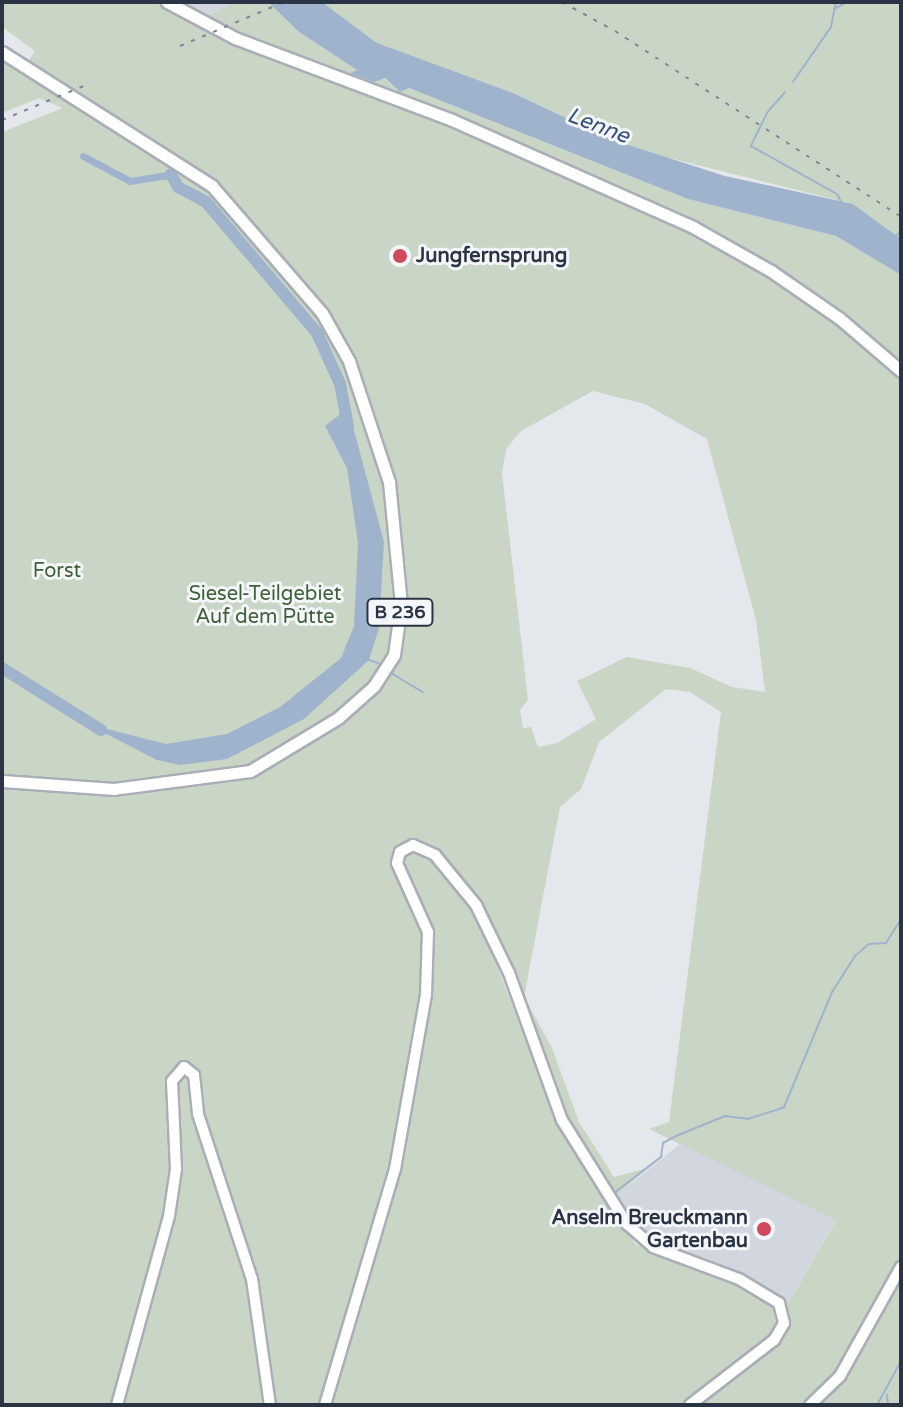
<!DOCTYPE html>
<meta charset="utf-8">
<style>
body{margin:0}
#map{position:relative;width:903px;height:1407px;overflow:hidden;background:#e4e7ec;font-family:"Varela Round",sans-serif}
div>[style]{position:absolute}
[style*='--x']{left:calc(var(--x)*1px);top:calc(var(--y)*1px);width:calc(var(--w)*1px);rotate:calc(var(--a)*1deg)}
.built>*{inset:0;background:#d2d6de}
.green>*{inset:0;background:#c9d6c5}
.water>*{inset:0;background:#9fb4cc}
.stream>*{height:2px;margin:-1px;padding:0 1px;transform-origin:1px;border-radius:1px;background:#9fb4cc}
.canal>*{height:7px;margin:-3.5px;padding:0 3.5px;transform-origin:3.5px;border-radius:3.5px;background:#9fb4cc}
.river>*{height:12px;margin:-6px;padding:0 6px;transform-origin:6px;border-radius:6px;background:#9fb4cc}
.roads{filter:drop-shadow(2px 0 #a9aeb7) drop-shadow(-2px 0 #a9aeb7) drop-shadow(0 2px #a9aeb7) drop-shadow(0 -2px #a9aeb7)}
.secondary>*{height:10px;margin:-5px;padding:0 5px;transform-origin:5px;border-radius:5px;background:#fff}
.primary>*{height:11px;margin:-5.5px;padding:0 5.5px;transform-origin:5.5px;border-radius:5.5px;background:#fff}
.rail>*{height:2px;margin-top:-1px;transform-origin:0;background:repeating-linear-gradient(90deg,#7d8696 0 4px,transparent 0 12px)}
.dots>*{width:22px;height:22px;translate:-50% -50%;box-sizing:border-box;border:4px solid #f4f6f9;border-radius:50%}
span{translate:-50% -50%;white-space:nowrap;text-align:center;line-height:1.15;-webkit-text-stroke:6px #f4f6f9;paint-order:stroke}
.shield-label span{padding:2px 6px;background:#f4f6f9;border:2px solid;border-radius:6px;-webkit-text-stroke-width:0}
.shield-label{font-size:18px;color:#2b3445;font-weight:700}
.poi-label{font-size:20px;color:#2b3445;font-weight:700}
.left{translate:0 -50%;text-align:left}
.right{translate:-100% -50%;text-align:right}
.park-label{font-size:20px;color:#3f6138}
.water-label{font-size:22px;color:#34527a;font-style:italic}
.frame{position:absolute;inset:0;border:4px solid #2b3445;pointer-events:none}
</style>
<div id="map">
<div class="built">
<div style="clip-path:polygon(176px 2px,236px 2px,205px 17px)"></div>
<div style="clip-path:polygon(680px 1144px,836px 1219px,787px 1306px,769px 1288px,743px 1275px,645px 1238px,613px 1198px)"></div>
</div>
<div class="green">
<div style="clip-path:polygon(evenodd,2px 2px,166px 2px,205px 17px,236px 2px,268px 2px,299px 32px,357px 70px,351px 73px,374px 82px,384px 78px,400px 92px,409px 88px,688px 199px,836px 236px,901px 275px,901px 366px,727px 240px,611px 185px,607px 195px,726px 249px,768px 274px,836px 321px,901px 376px,901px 1405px,813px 1405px,829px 1382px,800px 1405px,694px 1405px,782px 1338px,788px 1328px,787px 1306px,836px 1220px,649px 1129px,669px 1122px,721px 712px,690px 692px,666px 689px,599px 742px,581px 789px,560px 807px,524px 997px,552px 1048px,579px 1122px,614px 1177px,648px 1168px,613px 1198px,567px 1120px,524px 997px,479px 902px,437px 852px,410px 840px,395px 852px,393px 870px,421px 920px,426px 961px,403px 1120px,380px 1192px,389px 1191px,392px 1197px,434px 975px,428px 915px,402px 864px,405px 855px,416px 850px,445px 871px,474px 908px,558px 1121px,635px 1244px,738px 1282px,774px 1304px,776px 1331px,767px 1343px,684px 1405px,2px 1405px,2px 784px,56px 792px,113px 792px,2px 777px,2px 132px,63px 108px,39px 98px,2px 113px,2px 52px,25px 66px,35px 51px,2px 27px,2px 2px,593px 391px,645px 404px,707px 439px,756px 620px,765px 692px,732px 687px,690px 668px,627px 657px,577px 681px,596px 719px,557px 743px,538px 747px,531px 727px,523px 728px,520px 710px,528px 700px,502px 473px,506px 449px,521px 431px,593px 391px)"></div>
<div style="clip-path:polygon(322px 2px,901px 2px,901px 239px,853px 204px,662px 156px,613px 140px,513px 93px,442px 71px,377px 43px)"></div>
</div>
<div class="water">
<div style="clip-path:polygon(268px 2px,322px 2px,377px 43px,513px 93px,613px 140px,725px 176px,853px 204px,901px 239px,901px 275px,836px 236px,688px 199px,409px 88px,400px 92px,385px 78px,374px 82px,350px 73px,357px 70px,299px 32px)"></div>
<div style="clip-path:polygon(348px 408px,384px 542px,379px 628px,369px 660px,304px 719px,227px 759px,180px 765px,157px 760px,87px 724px,166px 744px,227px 734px,280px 707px,341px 658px,354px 626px,358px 543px,347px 468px,325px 426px)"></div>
</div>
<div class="stream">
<div style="--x:834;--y:9;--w:15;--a:-28"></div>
<div style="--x:793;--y:82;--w:67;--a:-55.4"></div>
<div style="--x:831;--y:27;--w:25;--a:-79"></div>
<div style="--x:785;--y:92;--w:28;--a:131"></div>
<div style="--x:767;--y:113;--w:37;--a:116"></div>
<div style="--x:751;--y:146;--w:98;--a:29.2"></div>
<div style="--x:837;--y:194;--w:11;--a:63"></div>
<div style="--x:895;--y:238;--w:11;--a:-56"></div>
<div style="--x:369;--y:660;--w:10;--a:17"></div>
<div style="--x:391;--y:673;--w:37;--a:31"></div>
<div style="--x:614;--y:1193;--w:59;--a:-37.5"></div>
<div style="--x:661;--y:1157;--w:14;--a:-82"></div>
<div style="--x:663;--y:1143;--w:15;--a:-28"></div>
<div style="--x:676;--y:1136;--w:53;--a:-22.2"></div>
<div style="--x:725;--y:1116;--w:23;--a:7"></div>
<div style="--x:748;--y:1119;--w:38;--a:-18"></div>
<div style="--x:784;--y:1107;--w:125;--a:-67.3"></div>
<div style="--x:832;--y:992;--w:43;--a:-57.4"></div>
<div style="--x:855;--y:956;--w:18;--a:-41"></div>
<div style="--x:869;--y:944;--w:17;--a:-3"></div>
<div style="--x:886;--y:943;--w:28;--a:-58"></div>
<div style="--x:887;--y:1395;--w:10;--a:84"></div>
<div style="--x:877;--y:1405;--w:50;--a:-61.4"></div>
</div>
<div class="canal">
<div style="--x:83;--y:156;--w:53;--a:28"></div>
<div style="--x:130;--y:181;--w:44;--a:-9.2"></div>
</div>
<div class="river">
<div style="--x:171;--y:174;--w:15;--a:62"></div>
<div style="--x:178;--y:187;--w:32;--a:28"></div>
<div style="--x:206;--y:202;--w:172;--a:49.7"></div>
<div style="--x:317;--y:333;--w:56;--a:65.7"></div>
<div style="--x:340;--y:384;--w:43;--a:79.2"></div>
<div style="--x:2;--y:668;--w:117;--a:32.1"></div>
</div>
<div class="roads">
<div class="secondary">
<div style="--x:117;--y:1405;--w:196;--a:-74.6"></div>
<div style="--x:169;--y:1216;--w:48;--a:-81.5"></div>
<div style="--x:176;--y:1169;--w:88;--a:-92.6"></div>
<div style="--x:172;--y:1081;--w:18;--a:-49"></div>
<div style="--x:184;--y:1067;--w:13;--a:39"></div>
<div style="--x:194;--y:1075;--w:39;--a:84"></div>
<div style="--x:198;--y:1114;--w:174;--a:71.9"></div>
<div style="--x:252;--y:1279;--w:127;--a:81.9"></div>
<div style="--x:325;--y:1405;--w:246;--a:-73.5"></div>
<div style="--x:395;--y:1169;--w:177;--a:-79.9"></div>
<div style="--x:426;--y:995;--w:63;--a:-88.2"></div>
<div style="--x:428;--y:932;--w:76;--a:-114.2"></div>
<div style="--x:397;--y:863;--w:11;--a:-75"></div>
<div style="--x:400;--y:852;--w:15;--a:-28"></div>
<div style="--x:413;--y:845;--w:24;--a:24"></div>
<div style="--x:435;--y:855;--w:65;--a:50.6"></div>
<div style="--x:476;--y:905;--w:76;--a:64.1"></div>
<div style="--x:509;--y:973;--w:156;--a:70.2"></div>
<div style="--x:562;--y:1120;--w:123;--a:58"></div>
<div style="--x:627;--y:1224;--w:35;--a:41"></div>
<div style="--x:653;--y:1247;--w:92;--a:20.4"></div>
<div style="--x:739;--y:1279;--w:47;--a:31"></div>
<div style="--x:779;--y:1303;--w:21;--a:76"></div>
<div style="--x:784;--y:1323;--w:20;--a:120"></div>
<div style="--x:774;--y:1340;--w:106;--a:142.3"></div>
<div style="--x:810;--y:1405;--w:42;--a:-44"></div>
<div style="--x:840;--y:1376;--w:125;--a:-60.8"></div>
</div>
<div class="primary">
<div style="--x:167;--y:2;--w:77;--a:27.9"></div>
<div style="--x:235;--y:38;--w:232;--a:20.7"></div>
<div style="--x:452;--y:120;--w:264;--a:23.9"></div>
<div style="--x:693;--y:227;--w:90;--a:29.4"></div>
<div style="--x:771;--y:271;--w:83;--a:34.7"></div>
<div style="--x:839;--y:318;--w:82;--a:40.5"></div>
<div style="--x:2;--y:52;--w:249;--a:32.5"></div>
<div style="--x:212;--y:186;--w:168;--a:49.1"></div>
<div style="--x:322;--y:313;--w:55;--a:60.6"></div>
<div style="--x:349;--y:361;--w:127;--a:71.7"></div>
<div style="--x:389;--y:482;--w:123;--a:84.4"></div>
<div style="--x:401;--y:604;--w:51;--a:97.8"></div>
<div style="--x:394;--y:655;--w:37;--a:123"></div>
<div style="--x:374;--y:686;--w:48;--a:138.4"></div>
<div style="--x:338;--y:718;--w:103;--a:148.9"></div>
<div style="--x:250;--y:771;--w:137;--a:172.5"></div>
<div style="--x:114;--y:789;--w:112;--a:-175.9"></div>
</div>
</div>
<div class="rail">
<div style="--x:562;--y:2;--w:60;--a:28.7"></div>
<div style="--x:615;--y:31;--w:341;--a:33"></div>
<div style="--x:180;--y:46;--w:113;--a:-22.9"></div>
<div style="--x:2;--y:120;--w:91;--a:-22.6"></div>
</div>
<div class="dots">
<div style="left:400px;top:256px;background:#d1495b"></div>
<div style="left:764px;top:1229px;background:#d1495b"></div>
</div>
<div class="shield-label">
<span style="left:400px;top:612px">B 236</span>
</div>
<div class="poi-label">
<span class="left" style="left:416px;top:256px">Jungfernsprung</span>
<span class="right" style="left:748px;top:1230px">Anselm Breuckmann<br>Gartenbau</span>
</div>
<div class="park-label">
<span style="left:57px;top:571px">Forst</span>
<span style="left:265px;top:606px">Siesel-Teilgebiet<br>Auf dem Pütte</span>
</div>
<div class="water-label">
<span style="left:598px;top:126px;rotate:21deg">Lenne</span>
</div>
<div class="frame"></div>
</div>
